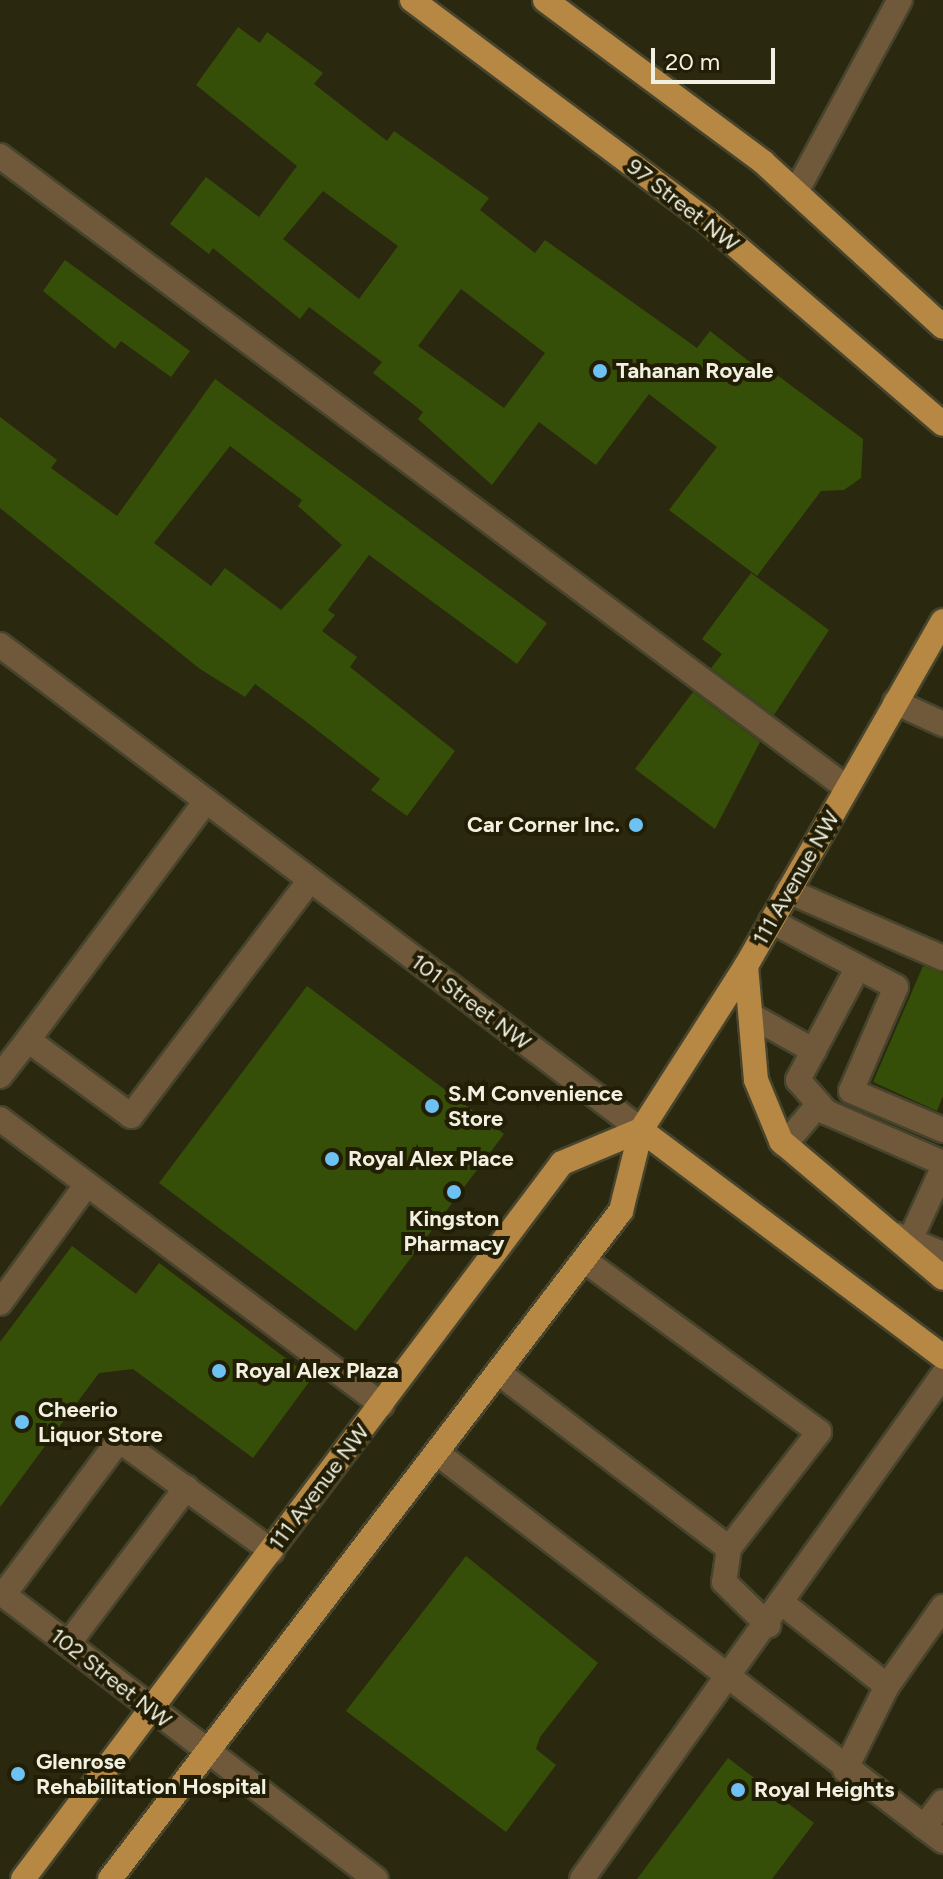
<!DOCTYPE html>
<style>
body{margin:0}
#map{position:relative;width:943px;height:1879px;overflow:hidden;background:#2b2810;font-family:Figtree,sans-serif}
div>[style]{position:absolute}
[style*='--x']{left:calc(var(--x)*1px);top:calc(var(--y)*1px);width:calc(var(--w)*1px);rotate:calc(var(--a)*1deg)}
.building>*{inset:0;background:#364f08}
.roads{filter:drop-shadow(2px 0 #47442d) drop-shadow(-2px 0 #47442d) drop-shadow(0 2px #47442d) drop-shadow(0 -2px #47442d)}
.minor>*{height:24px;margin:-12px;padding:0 12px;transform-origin:12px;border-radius:12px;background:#70593a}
.major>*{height:24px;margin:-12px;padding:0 12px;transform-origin:12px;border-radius:12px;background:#b78844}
.dots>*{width:22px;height:22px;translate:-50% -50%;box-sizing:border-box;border:4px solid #221e06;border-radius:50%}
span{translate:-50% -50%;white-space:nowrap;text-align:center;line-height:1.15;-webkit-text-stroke:8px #221e06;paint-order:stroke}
.street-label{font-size:22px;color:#f1f0e1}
.poi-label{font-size:22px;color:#f1f0e1;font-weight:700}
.left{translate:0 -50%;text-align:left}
.right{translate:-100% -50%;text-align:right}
.scale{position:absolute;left:651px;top:48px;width:124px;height:36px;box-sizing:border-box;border:4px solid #f1f0e1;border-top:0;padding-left:10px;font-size:24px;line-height:28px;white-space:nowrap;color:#f1f0e1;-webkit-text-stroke:6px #221e06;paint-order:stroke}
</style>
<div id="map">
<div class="building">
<div style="clip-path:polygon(evenodd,238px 27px,260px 43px,267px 32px,323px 73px,314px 84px,387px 141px,394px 131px,489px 198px,480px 210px,535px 253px,545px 240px,697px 348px,710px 331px,769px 377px,773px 372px,863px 439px,861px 478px,844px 490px,821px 491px,757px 576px,669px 510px,717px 447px,649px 394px,596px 465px,539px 422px,492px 485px,418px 419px,423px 412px,373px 373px,382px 362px,309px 307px,300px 319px,213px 248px,209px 254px,170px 224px,206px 177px,259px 217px,297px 166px,196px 85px,238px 27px,323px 191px,398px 246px,359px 299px,283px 239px,323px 191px,238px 27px,461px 289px,545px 353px,504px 408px,418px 346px,461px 289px)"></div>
<div style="clip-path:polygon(65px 260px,190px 351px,171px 377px,121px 341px,115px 349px,43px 291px)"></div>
<div style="clip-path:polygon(evenodd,215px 379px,547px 623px,517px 664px,369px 555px,328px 610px,335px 615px,322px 631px,357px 657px,350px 667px,455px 751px,407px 816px,371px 790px,380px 779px,304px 720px,255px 684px,245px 697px,200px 669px,0 508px,0 417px,57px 460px,51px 468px,117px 516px,215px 379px,230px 446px,302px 500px,298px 506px,342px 545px,281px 610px,225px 568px,211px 586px,154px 543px,230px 446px)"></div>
<div style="clip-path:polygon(751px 573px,829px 630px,774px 715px,711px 668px,722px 654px,702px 639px)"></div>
<div style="clip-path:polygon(693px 692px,760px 742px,715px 829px,635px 769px)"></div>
<div style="clip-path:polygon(923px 966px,943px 973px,943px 1096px,937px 1111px,873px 1082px)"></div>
<div style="clip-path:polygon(307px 986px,504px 1134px,356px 1331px,159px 1183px)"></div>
<div style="clip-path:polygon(72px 1246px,136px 1294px,159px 1263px,312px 1378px,253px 1458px,133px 1369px,99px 1373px,0 1507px,0 1342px)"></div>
<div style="clip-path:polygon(466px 1556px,598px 1663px,540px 1737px,536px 1749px,556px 1765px,506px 1832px,346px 1711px)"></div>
<div style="clip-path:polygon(728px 1758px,814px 1823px,772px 1879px,637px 1879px)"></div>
</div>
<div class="roads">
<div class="minor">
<div style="--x:0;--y:156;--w:1057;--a:36.73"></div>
<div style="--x:796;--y:192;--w:218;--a:-61.6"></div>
<div style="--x:0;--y:645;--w:804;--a:37.11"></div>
<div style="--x:895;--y:702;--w:53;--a:24.6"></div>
<div style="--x:206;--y:801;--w:298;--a:126.7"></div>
<div style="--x:28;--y:1040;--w:128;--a:36.4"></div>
<div style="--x:131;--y:1116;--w:296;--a:-52.8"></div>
<div style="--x:788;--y:891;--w:169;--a:23.4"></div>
<div style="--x:771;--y:921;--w:141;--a:27.8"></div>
<div style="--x:896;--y:987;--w:113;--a:113.4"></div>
<div style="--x:851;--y:1091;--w:100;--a:23"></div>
<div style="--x:858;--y:967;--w:128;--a:118"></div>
<div style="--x:798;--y:1080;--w:43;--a:48.8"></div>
<div style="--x:826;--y:1112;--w:128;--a:23.6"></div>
<div style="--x:752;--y:1016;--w:71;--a:29.4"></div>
<div style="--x:0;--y:1076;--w:46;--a:-52.1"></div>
<div style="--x:0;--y:1119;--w:477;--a:36.8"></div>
<div style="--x:784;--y:1145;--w:54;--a:-49.5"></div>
<div style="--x:897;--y:1235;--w:50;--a:22.4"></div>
<div style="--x:910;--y:1240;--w:79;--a:-65.4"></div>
<div style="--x:0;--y:1303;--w:147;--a:-53.8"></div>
<div style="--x:499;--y:1373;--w:289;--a:37.3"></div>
<div style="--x:729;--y:1548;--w:147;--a:-52.2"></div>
<div style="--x:819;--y:1432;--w:291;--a:-143.8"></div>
<div style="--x:437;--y:1453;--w:638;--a:37.48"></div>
<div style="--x:729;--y:1548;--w:34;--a:98"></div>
<div style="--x:724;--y:1582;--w:62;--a:44.3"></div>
<div style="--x:0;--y:1592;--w:473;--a:37.4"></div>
<div style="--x:4;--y:1594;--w:192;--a:-53.2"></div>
<div style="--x:119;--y:1440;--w:189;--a:36"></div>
<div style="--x:782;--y:1603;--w:134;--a:38.3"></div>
<div style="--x:887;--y:1686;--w:97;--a:-54.7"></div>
<div style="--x:68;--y:1644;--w:196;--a:-52.9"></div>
<div style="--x:845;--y:1770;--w:94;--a:-63.4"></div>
<div style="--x:924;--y:1827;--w:31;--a:-53"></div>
<div style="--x:582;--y:1879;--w:620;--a:-54.39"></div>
</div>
<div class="major">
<div style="--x:412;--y:0;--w:369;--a:36.8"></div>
<div style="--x:707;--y:221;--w:311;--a:40.7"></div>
<div style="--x:545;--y:0;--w:272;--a:36.6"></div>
<div style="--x:763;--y:162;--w:244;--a:42.5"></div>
<div style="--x:746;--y:966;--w:114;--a:85"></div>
<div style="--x:756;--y:1080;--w:66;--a:67.7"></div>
<div style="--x:781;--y:1141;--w:212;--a:40.2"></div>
<div style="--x:641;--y:1130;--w:378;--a:36.9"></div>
<div style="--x:23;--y:1879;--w:896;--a:-53.03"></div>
<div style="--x:562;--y:1163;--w:86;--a:-22.7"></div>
<div style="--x:110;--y:1879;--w:841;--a:-52.59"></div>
<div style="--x:621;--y:1211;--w:83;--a:-76.1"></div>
<div style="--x:641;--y:1130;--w:195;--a:-57.4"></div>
<div style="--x:746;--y:966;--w:397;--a:-60.3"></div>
</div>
</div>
<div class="dots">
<div style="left:600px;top:371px;background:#6ec2f3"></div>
<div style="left:636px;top:825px;background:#6ec2f3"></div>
<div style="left:432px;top:1106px;background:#6ec2f3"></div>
<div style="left:332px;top:1159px;background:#6ec2f3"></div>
<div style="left:454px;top:1192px;background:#6ec2f3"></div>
<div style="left:219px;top:1371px;background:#6ec2f3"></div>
<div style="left:22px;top:1422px;background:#6ec2f3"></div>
<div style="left:18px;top:1774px;background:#6ec2f3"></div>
<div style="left:738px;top:1790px;background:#6ec2f3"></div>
</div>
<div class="street-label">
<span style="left:683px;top:205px;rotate:38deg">97 Street NW</span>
<span style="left:796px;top:878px;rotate:-60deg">111 Avenue NW</span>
<span style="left:471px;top:1002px;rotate:37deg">101 Street NW</span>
<span style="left:319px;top:1487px;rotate:-53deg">111 Avenue NW</span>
<span style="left:111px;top:1678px;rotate:38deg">102 Street NW</span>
</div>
<div class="poi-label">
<span class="left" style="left:616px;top:371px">Tahanan Royale</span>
<span class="right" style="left:620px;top:825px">Car Corner Inc.</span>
<span class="left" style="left:448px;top:1106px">S.M Convenience<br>Store</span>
<span class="left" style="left:348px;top:1159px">Royal Alex Place</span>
<span style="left:454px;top:1231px">Kingston<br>Pharmacy</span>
<span class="left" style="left:235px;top:1371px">Royal Alex Plaza</span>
<span class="left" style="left:38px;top:1422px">Cheerio<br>Liquor Store</span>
<span class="left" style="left:36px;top:1774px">Glenrose<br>Rehabilitation Hospital</span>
<span class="left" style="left:754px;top:1790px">Royal Heights</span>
</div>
<div class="scale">20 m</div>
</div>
